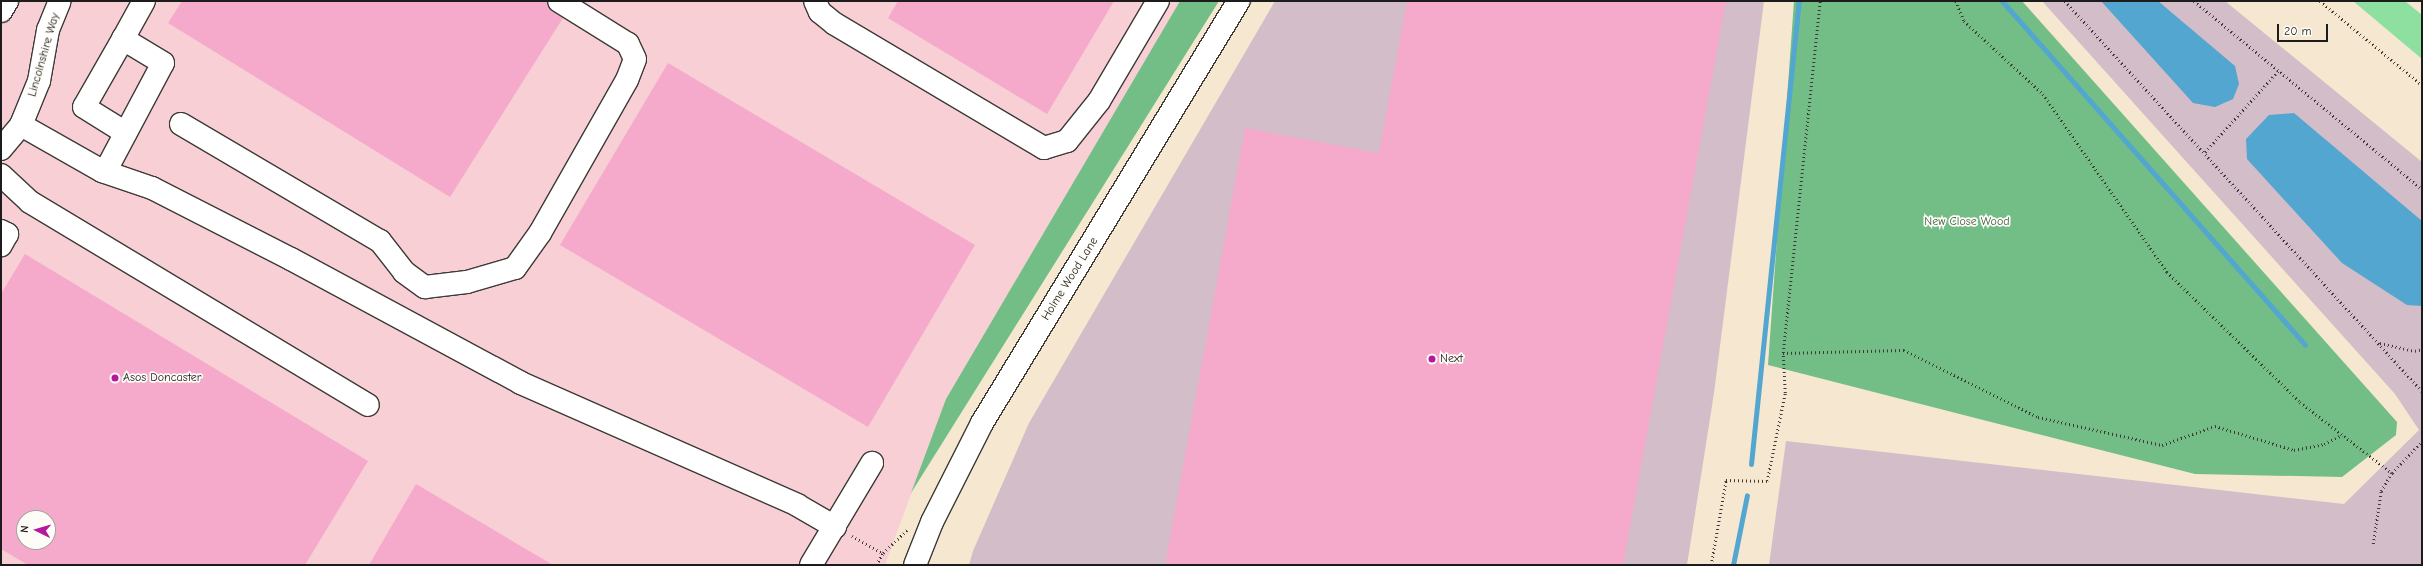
<!DOCTYPE html>
<style>
body{margin:0}
#map{position:relative;width:2423px;height:566px;overflow:hidden;background:#f6e7d1;font-family:"Comic Neue",sans-serif}
div>[style]{position:absolute}
[style*='--x']{left:calc(var(--x)*1px);top:calc(var(--y)*1px);width:calc(var(--w)*1px);rotate:calc(var(--a)*1deg)}
.built>*{inset:0;background:#f7cfd4}
.industrial>*{inset:0;background:#d2bdc8}
.green>*{inset:0;background:#8ee0a0}
.forest>*{inset:0;background:#72be86}
.water>*{inset:0;background:#53a6cf}
.stream>*{height:5px;margin:-2.5px;padding:0 2.5px;transform-origin:2.5px;border-radius:2.5px;background:#53a6cf}
.building>*{inset:0;background:#f5aacc}
.path>*{height:2.5px;margin-top:-1.25px;transform-origin:0;background:repeating-linear-gradient(90deg,#3d3a37 0 1px,transparent 0 4px)}
.roads{filter:drop-shadow(1px 0 #3d3a37) drop-shadow(-1px 0 #3d3a37) drop-shadow(0 1px #3d3a37) drop-shadow(0 -1px #3d3a37)}
.minor>*{height:22px;margin:-11px;padding:0 11px;transform-origin:11px;border-radius:11px;background:#fff}
.dots>*{width:11px;height:11px;translate:-50% -50%;box-sizing:border-box;border:2px solid #fdfcf7;border-radius:50%}
span{translate:-50% -50%;white-space:nowrap;text-align:center;line-height:1.15;-webkit-text-stroke:3.5px #fdfcf7;paint-order:stroke}
.street-label{font-size:12px;color:#1c1c1c}
.park-label{font-size:12px;color:#44614a}
.poi-label{font-size:12px;color:#1c1c1c}
.left{translate:0 -50%;text-align:left}
.frame{position:absolute;inset:0;border:2px solid #1c1c1c;pointer-events:none}
.north{position:absolute;left:16px;top:510px;width:40px;height:40px;box-sizing:border-box;background:#fdfcf7;border:1px solid #a3a29f;border-radius:50%;rotate:275deg;font-size:11px;font-weight:700;line-height:16px;text-align:center;color:#1c1c1c}
.north::after{content:'';display:block;margin:auto;width:14px;height:18px;background:#b5179e;clip-path:polygon(50% 0,100% 100%,50% 72%,0 100%)}
.scale{position:absolute;left:2277px;top:24px;width:51px;height:18px;box-sizing:border-box;border:2px solid #1c1c1c;border-top:0;padding-left:5px;font-size:12px;line-height:14px;white-space:nowrap;color:#1c1c1c;-webkit-text-stroke:3px #fdfcf7;paint-order:stroke}
</style>
<div id="map">
<div class="built">
<div style="clip-path:polygon(evenodd,1px 1px,1180px 1px,946px 399px,885px 565px,1px 565px,1px 1px,24px 518px,48px 518px,48px 542px,24px 542px,24px 518px)"></div>
</div>
<div class="industrial">
<div style="clip-path:polygon(1275px 1px,1764px 1px,1714px 393px,1687px 565px,969px 565px,973px 551px,1029px 423px)"></div>
<div style="clip-path:polygon(2042px 1px,2225px 1px,2422px 162px,2422px 565px,1769px 565px,1786px 441px,2344px 504px,2419px 430px,2395px 394px)"></div>
</div>
<div class="green">
<div style="clip-path:polygon(2353px 1px,2405px 1px,2422px 15px,2422px 59px)"></div>
</div>
<div class="forest">
<div style="clip-path:polygon(1180px 1px,1219px 1px,911px 493px,946px 399px)"></div>
<div style="clip-path:polygon(1794px 1px,2022px 1px,2397px 422px,2396px 435px,2342px 477px,2195px 474px,1768px 365px)"></div>
</div>
<div class="water">
<div style="clip-path:polygon(2101px 1px,2158px 1px,2235px 66px,2239px 84px,2233px 99px,2215px 107px,2193px 103px)"></div>
<div style="clip-path:polygon(2294px 113px,2422px 221px,2422px 306px,2407px 305px,2342px 263px,2247px 159px,2246px 139px,2269px 115px)"></div>
</div>
<div class="stream">
<div style="--x:2002;--y:1;--w:458;--a:48.6"></div>
<div style="--x:1751;--y:464;--w:465;--a:-84.1"></div>
<div style="--x:1733;--y:565;--w:71;--a:-78.7"></div>
</div>
<div class="building">
<div style="clip-path:polygon(182px 1px,547px 1px,552px 11px,563px 18px,450px 197px,168px 23px)"></div>
<div style="clip-path:polygon(898px 1px,1114px 1px,1047px 114px,888px 18px)"></div>
<div style="clip-path:polygon(1407px 1px,1726px 1px,1623px 565px,1165px 565px,1245px 128px,1379px 153px)"></div>
<div style="clip-path:polygon(668px 63px,975px 245px,868px 427px,560px 245px)"></div>
<div style="clip-path:polygon(evenodd,25px 254px,368px 461px,305px 565px,28px 565px,1px 549px,1px 294px,25px 254px,24px 518px,48px 518px,48px 542px,24px 542px,24px 518px)"></div>
<div style="clip-path:polygon(416px 484px,553px 565px,369px 565px)"></div>
</div>
<div class="path">
<div style="--x:1956;--y:1;--w:22;--a:68"></div>
<div style="--x:1964;--y:21;--w:108;--a:42.7"></div>
<div style="--x:2043;--y:94;--w:217;--a:55.1"></div>
<div style="--x:2167;--y:272;--w:186;--a:44.3"></div>
<div style="--x:2300;--y:402;--w:116;--a:37.7"></div>
<div style="--x:2065;--y:1;--w:529;--a:47.53"></div>
<div style="--x:2194;--y:1;--w:296;--a:39.5"></div>
<div style="--x:2320;--y:1;--w:132;--a:39.5"></div>
<div style="--x:2205;--y:152;--w:109;--a:-48"></div>
<div style="--x:2380;--y:343;--w:36;--a:13"></div>
<div style="--x:2415;--y:351;--w:7;--a:-16"></div>
<div style="--x:1783;--y:353;--w:121;--a:-1.4"></div>
<div style="--x:1904;--y:350;--w:150;--a:26.6"></div>
<div style="--x:2038;--y:417;--w:127;--a:12.7"></div>
<div style="--x:2162;--y:445;--w:56;--a:-19.7"></div>
<div style="--x:2215;--y:426;--w:83;--a:16.9"></div>
<div style="--x:2294;--y:450;--w:31;--a:-11"></div>
<div style="--x:2324;--y:444;--w:20;--a:-27"></div>
<div style="--x:852;--y:536;--w:35;--a:29"></div>
<div style="--x:2373;--y:544;--w:54;--a:-81.4"></div>
<div style="--x:2381;--y:491;--w:21;--a:-59"></div>
<div style="--x:2392;--y:473;--w:44;--a:-46.8"></div>
<div style="--x:876;--y:565;--w:14;--a:-60"></div>
<div style="--x:883;--y:553;--w:35;--a:-44"></div>
<div style="--x:1711;--y:565;--w:86;--a:-80"></div>
<div style="--x:1726;--y:480;--w:41;--a:1.4"></div>
<div style="--x:1767;--y:481;--w:90;--a:-78.4"></div>
<div style="--x:1785;--y:393;--w:40;--a:-92.9"></div>
<div style="--x:1783;--y:353;--w:354;--a:-84"></div>
</div>
<div class="roads">
<div class="minor">
<div style="--x:815;--y:1;--w:12;--a:66"></div>
<div style="--x:820;--y:12;--w:19;--a:39"></div>
<div style="--x:835;--y:24;--w:243;--a:30.7"></div>
<div style="--x:1044;--y:148;--w:24;--a:-17"></div>
<div style="--x:1067;--y:141;--w:51;--a:-51.3"></div>
<div style="--x:1099;--y:101;--w:116;--a:-59.5"></div>
<div style="--x:1;--y:11;--w:12;--a:-59"></div>
<div style="--x:123;--y:39;--w:78;--a:119.8"></div>
<div style="--x:84;--y:107;--w:49;--a:31.8"></div>
<div style="--x:181;--y:124;--w:231;--a:30.5"></div>
<div style="--x:380;--y:241;--w:39;--a:52"></div>
<div style="--x:404;--y:272;--w:26;--a:36"></div>
<div style="--x:425;--y:287;--w:42;--a:-6.8"></div>
<div style="--x:467;--y:282;--w:50;--a:-16.3"></div>
<div style="--x:515;--y:268;--w:43;--a:-54.5"></div>
<div style="--x:540;--y:233;--w:176;--a:-60.4"></div>
<div style="--x:627;--y:80;--w:22;--a:-69"></div>
<div style="--x:635;--y:59;--w:17;--a:-115"></div>
<div style="--x:628;--y:44;--w:81;--a:-148.1"></div>
<div style="--x:21;--y:125;--w:93;--a:29.6"></div>
<div style="--x:102;--y:171;--w:53;--a:18.8"></div>
<div style="--x:152;--y:188;--w:156;--a:27.1"></div>
<div style="--x:291;--y:259;--w:261;--a:28.3"></div>
<div style="--x:521;--y:383;--w:302;--a:23.8"></div>
<div style="--x:797;--y:505;--w:44;--a:30.1"></div>
<div style="--x:1;--y:149;--w:31;--a:-50"></div>
<div style="--x:21;--y:125;--w:48;--a:-67.8"></div>
<div style="--x:39;--y:81;--w:52;--a:-80"></div>
<div style="--x:48;--y:30;--w:31;--a:-68"></div>
<div style="--x:105;--y:172;--w:123;--a:-62"></div>
<div style="--x:163;--y:63;--w:47;--a:-149"></div>
<div style="--x:123;--y:39;--w:43;--a:-61.1"></div>
<div style="--x:1;--y:175;--w:40;--a:43"></div>
<div style="--x:30;--y:202;--w:394;--a:31"></div>
<div style="--x:1;--y:231;--w:7;--a:27"></div>
<div style="--x:7;--y:234;--w:13;--a:119"></div>
<div style="--x:811;--y:565;--w:119;--a:-59.1"></div>
<div style="--x:915;--y:565;--w:46;--a:-68.4"></div>
<div style="--x:932;--y:522;--w:111;--a:-63.2"></div>
<div style="--x:982;--y:423;--w:494;--a:-58.7"></div>
</div>
</div>
<div class="dots">
<div style="left:1432px;top:359px;background:#b5179e"></div>
<div style="left:115px;top:378px;background:#b5179e"></div>
</div>
<div class="street-label">
<span style="left:44px;top:55px;rotate:-74deg">Lincolnshire Way</span>
<span style="left:1070px;top:279px;rotate:-58deg">Holme Wood Lane</span>
</div>
<div class="park-label">
<span style="left:1967px;top:222px">New Close Wood</span>
</div>
<div class="poi-label">
<span class="left" style="left:1440px;top:359px">Next</span>
<span class="left" style="left:123px;top:378px">Asos Doncaster</span>
</div>
<div class="frame"></div>
<div class="north">N</div>
<div class="scale">20 m</div>
</div>
